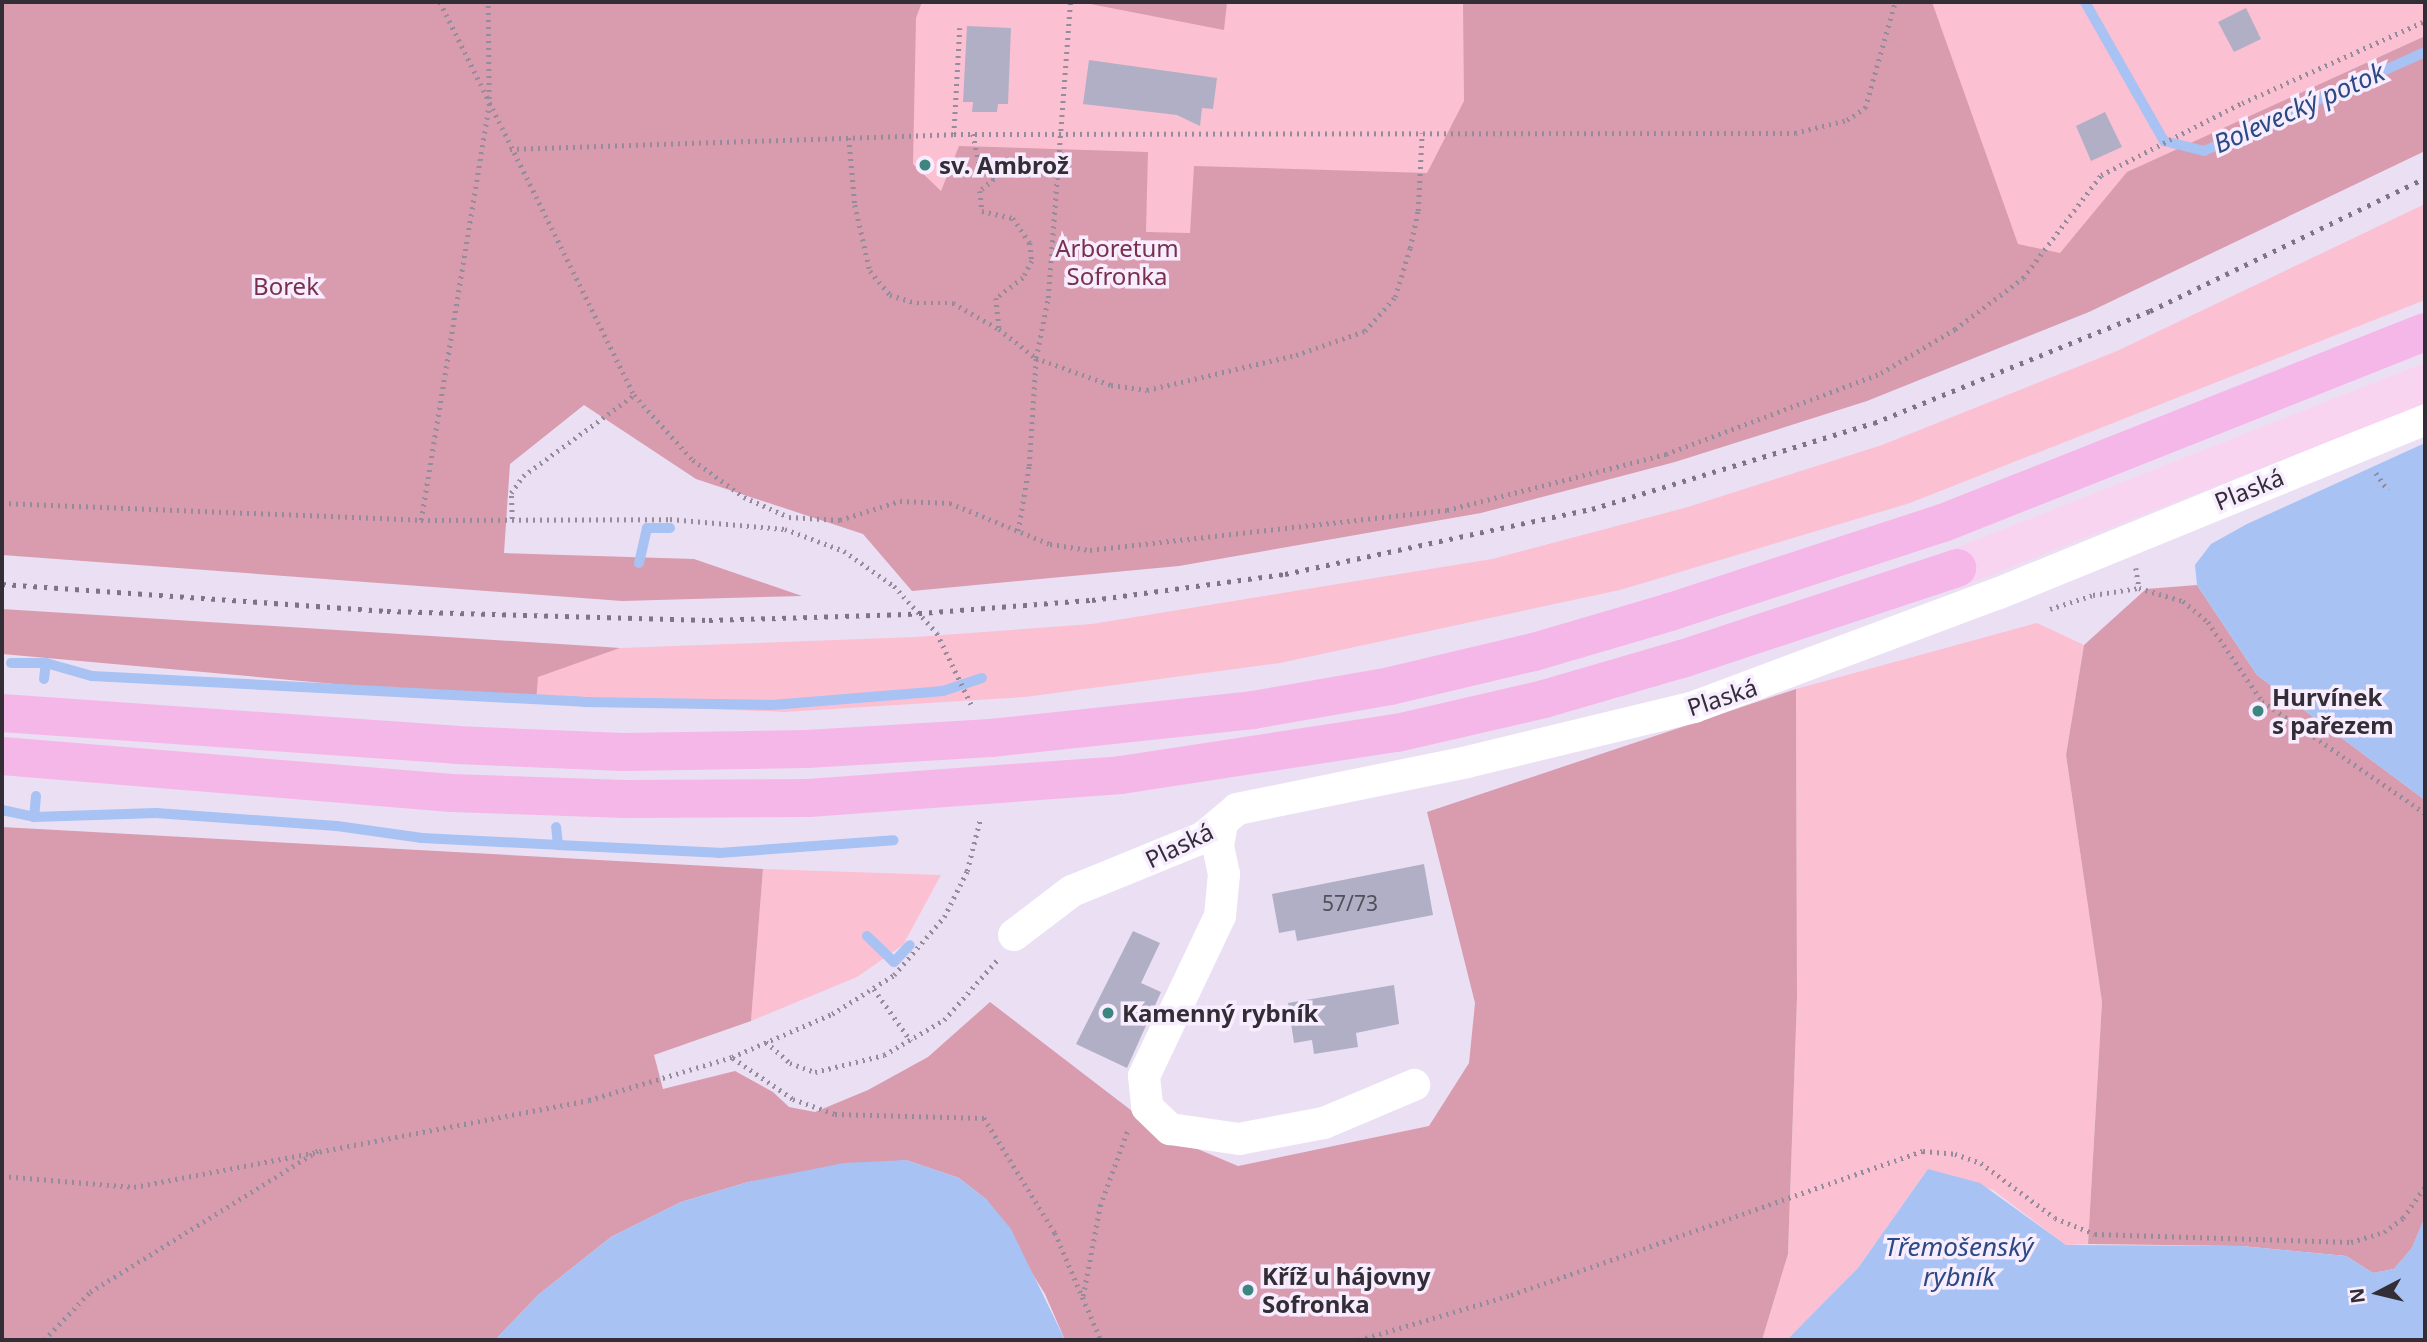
<!DOCTYPE html>
<meta charset="utf-8">
<style>
body{margin:0}
#map{position:relative;width:2427px;height:1342px;overflow:hidden;background:#ebdff4;font-family:"Noto Sans",sans-serif}
div>[style]{position:absolute}
[style*='--x']{left:calc(var(--x)*1px);top:calc(var(--y)*1px);width:calc(var(--w)*1px);rotate:calc(var(--a)*1deg)}
.green>*{inset:0;background:#fbc1d2}
.forest>*{inset:0;background:#d89cae}
.water>*{inset:0;background:#a7c2f3}
.stream>*{height:10px;margin:-5px;padding:0 5px;transform-origin:5px;border-radius:5px;background:#a7c2f3}
.building>*{inset:0;background:#b0afc5}
.path>*{height:4.5px;margin-top:-2.25px;transform-origin:0;background:repeating-linear-gradient(90deg,#958c9b 0 2px,transparent 0 7px)}
.minor>*{height:32px;margin:-16px;padding:0 16px;transform-origin:16px;border-radius:16px;background:#fff}
.major>*{height:38px;margin:-19px;padding:0 19px;transform-origin:19px;border-radius:19px;background:#f9d4f1}
.highway>*{height:38px;margin:-19px;padding:0 19px;transform-origin:19px;border-radius:19px;background:#f5b7e7}
.rail>*{height:5px;margin-top:-2.5px;transform-origin:0;background:repeating-linear-gradient(90deg,#7d7583 0 3.5px,transparent 0 10.5px)}
.dots>*{width:19px;height:19px;translate:-50% -50%;box-sizing:border-box;border:4px solid #f7edff;border-radius:50%}
span{translate:-50% -50%;white-space:nowrap;text-align:center;line-height:1.15;-webkit-text-stroke:7px #f7edff;paint-order:stroke}
.number-label{font-size:21px;color:#524e5a}
.number-label span{-webkit-text-stroke-width:0}
.poi-label{font-size:24px;color:#332e36;font-weight:700}
.left{translate:0 -50%;text-align:left}
.park-label{font-size:24px;color:#79304b}
.street-label{font-size:24px;color:#332e36}
.water-label{font-size:26px;color:#2b4a85;font-style:italic}
.frame{position:absolute;inset:0;border:4px solid #332e36;pointer-events:none}
.north{position:absolute;left:2343px;top:1258px;width:70px;height:70px;-webkit-text-stroke:5px #f7edff;paint-order:stroke;rotate:263deg;font-size:19px;font-weight:700;line-height:28px;text-align:center;color:#332e36}
.north::after{content:'';display:block;margin:auto;width:24px;height:32px;background:#332e36;clip-path:polygon(50% 0,100% 100%,50% 72%,0 100%)}
</style>
<div id="map">
<div class="green">
<div style="clip-path:polygon(505px 2px,2425px 2px,2425px 36px,2128px 172px,2061px 253px,1527px 465px)"></div>
<div style="clip-path:polygon(2425px 204px,2425px 300px,1910px 503px,1620px 590px,1280px 663px,1025px 697px,784px 712px,536px 702px,537px 677px,620px 648px,915px 637px,1092px 624px,1492px 559px,1688px 507px,1882px 445px,2117px 351px)"></div>
<div style="clip-path:polygon(2037px 623px,2084px 645px,2066px 755px,2102px 1002px,2088px 1244px,2066px 1245px,1993px 1190px,1928px 1169px,1858px 1268px,1823px 1306px,1787px 1340px,1762px 1340px,1788px 1254px,1797px 998px,1796px 689px)"></div>
<div style="clip-path:polygon(763px 869px,941px 875px,903px 945px,857px 977px,751px 1021px)"></div>
</div>
<div class="forest">
<div style="clip-path:polygon(2px 2px,922px 2px,916px 18px,913px 164px,941px 191px,959px 146px,1148px 152px,1146px 232px,1190px 233px,1194px 166px,1427px 173px,1464px 101px,1463px 2px,1932px 2px,2018px 244px,2060px 253px,2127px 172px,2425px 36px,2425px 151px,2089px 312px,1867px 401px,1675px 462px,1481px 513px,1179px 566px,912px 591px,863px 534px,696px 479px,584px 405px,510px 464px,504px 553px,694px 559px,802px 596px,622px 601px,2px 555px)"></div>
<div style="clip-path:polygon(1080px 2px,1227px 2px,1224px 30px)"></div>
<div style="clip-path:polygon(2197px 585px,2257px 675px,2425px 800px,2425px 1217px,2412px 1248px,2394px 1269px,2373px 1273px,2346px 1256px,2241px 1246px,2088px 1244px,2102px 1002px,2066px 755px,2084px 645px,2146px 589px)"></div>
<div style="clip-path:polygon(2px 609px,591px 646px,620px 648px,538px 677px,536px 702px,2px 654px)"></div>
<div style="clip-path:polygon(1796px 689px,1797px 998px,1788px 1254px,1762px 1340px,1065px 1340px,1045px 1294px,987px 1200px,959px 1178px,906px 1160px,748px 1182px,681px 1202px,611px 1237px,538px 1295px,495px 1340px,2px 1340px,2px 827px,763px 869px,751px 1021px,654px 1055px,663px 1089px,735px 1071px,773px 1092px,789px 1107px,815px 1112px,868px 1090px,928px 1057px,990px 1002px,1162px 1134px,1238px 1166px,1429px 1126px,1469px 1063px,1475px 1003px,1427px 812px)"></div>
</div>
<div class="water">
<div style="clip-path:polygon(2425px 443px,2425px 800px,2257px 675px,2197px 585px,2195px 565px,2211px 544px,2247px 524px)"></div>
<div style="clip-path:polygon(906px 1160px,959px 1178px,987px 1200px,1011px 1229px,1065px 1340px,495px 1340px,538px 1295px,611px 1237px,681px 1202px,748px 1182px,844px 1163px)"></div>
<div style="clip-path:polygon(1928px 1169px,1980px 1183px,2066px 1245px,2241px 1246px,2346px 1256px,2373px 1273px,2394px 1269px,2412px 1248px,2425px 1217px,2425px 1340px,1787px 1340px,1858px 1268px)"></div>
</div>
<div class="stream">
<div style="--x:2085;--y:2;--w:160;--a:60.4"></div>
<div style="--x:2164;--y:141;--w:41;--a:14"></div>
<div style="--x:2204;--y:151;--w:242;--a:-24.1"></div>
<div style="--x:639;--y:563;--w:36;--a:-77"></div>
<div style="--x:647;--y:528;--w:23;--a:0"></div>
<div style="--x:11;--y:663;--w:35;--a:0"></div>
<div style="--x:46;--y:663;--w:48;--a:15.8"></div>
<div style="--x:92;--y:676;--w:493;--a:3"></div>
<div style="--x:584;--y:702;--w:188;--a:0.9"></div>
<div style="--x:772;--y:705;--w:172;--a:-4.7"></div>
<div style="--x:943;--y:691;--w:41;--a:-18.4"></div>
<div style="--x:44;--y:679;--w:16;--a:-83"></div>
<div style="--x:36;--y:796;--w:21;--a:95"></div>
<div style="--x:34;--y:817;--w:122;--a:-1.9"></div>
<div style="--x:156;--y:813;--w:181;--a:4.1"></div>
<div style="--x:337;--y:826;--w:86;--a:8"></div>
<div style="--x:422;--y:838;--w:136;--a:2.9"></div>
<div style="--x:558;--y:845;--w:18;--a:-96"></div>
<div style="--x:2;--y:810;--w:33;--a:12"></div>
<div style="--x:558;--y:845;--w:161;--a:2.8"></div>
<div style="--x:719;--y:853;--w:175;--a:-4.2"></div>
<div style="--x:867;--y:936;--w:37;--a:44"></div>
<div style="--x:894;--y:962;--w:23;--a:-47"></div>
</div>
<div class="building">
<div style="clip-path:polygon(2246px 8px,2261px 39px,2234px 52px,2218px 22px)"></div>
<div style="clip-path:polygon(967px 26px,1011px 28px,1008px 104px,998px 104px,997px 112px,972px 112px,973px 102px,963px 102px)"></div>
<div style="clip-path:polygon(1089px 60px,1217px 78px,1213px 109px,1202px 108px,1200px 126px,1177px 115px,1083px 104px)"></div>
<div style="clip-path:polygon(2105px 112px,2122px 147px,2091px 161px,2076px 126px)"></div>
<div style="clip-path:polygon(1424px 864px,1433px 915px,1297px 941px,1295px 930px,1279px 933px,1272px 894px)"></div>
<div style="clip-path:polygon(1133px 931px,1160px 943px,1141px 983px,1161px 992px,1127px 1068px,1076px 1044px)"></div>
<div style="clip-path:polygon(1394px 985px,1399px 1024px,1356px 1033px,1358px 1047px,1314px 1054px,1312px 1040px,1294px 1043px,1288px 1003px)"></div>
</div>
<div class="path">
<div style="--x:440;--y:2;--w:438;--a:63.7"></div>
<div style="--x:634;--y:395;--w:88;--a:47.8"></div>
<div style="--x:693;--y:460;--w:63;--a:36"></div>
<div style="--x:744;--y:497;--w:49;--a:24"></div>
<div style="--x:789;--y:517;--w:51;--a:3.4"></div>
<div style="--x:840;--y:520;--w:63;--a:-17.6"></div>
<div style="--x:900;--y:501;--w:50;--a:2.3"></div>
<div style="--x:950;--y:503;--w:108;--a:22.3"></div>
<div style="--x:1050;--y:544;--w:40;--a:8.5"></div>
<div style="--x:1090;--y:550;--w:359;--a:-6.4"></div>
<div style="--x:1447;--y:510;--w:226;--a:-14.3"></div>
<div style="--x:1666;--y:454;--w:230;--a:-20.6"></div>
<div style="--x:1881;--y:373;--w:86;--a:-30.7"></div>
<div style="--x:1955;--y:329;--w:85;--a:-36.9"></div>
<div style="--x:2023;--y:278;--w:129;--a:-52.9"></div>
<div style="--x:2101;--y:175;--w:158;--a:-27.1"></div>
<div style="--x:2242;--y:103;--w:201;--a:-24.1"></div>
<div style="--x:960;--y:28;--w:106;--a:93.2"></div>
<div style="--x:954;--y:134;--w:841;--a:-0.07"></div>
<div style="--x:1795;--y:133;--w:54;--a:-14"></div>
<div style="--x:1847;--y:120;--w:22;--a:-34"></div>
<div style="--x:1865;--y:108;--w:110;--a:-74.2"></div>
<div style="--x:973;--y:134;--w:29;--a:78"></div>
<div style="--x:979;--y:162;--w:23;--a:49"></div>
<div style="--x:994;--y:179;--w:18;--a:139"></div>
<div style="--x:980;--y:191;--w:20;--a:84"></div>
<div style="--x:982;--y:211;--w:32;--a:13"></div>
<div style="--x:1013;--y:218;--w:30;--a:56"></div>
<div style="--x:1030;--y:243;--w:18;--a:84"></div>
<div style="--x:1032;--y:261;--w:19;--a:118"></div>
<div style="--x:1023;--y:278;--w:34;--a:143"></div>
<div style="--x:996;--y:298;--w:30;--a:84"></div>
<div style="--x:849;--y:138;--w:67;--a:84.9"></div>
<div style="--x:855;--y:205;--w:68;--a:77.2"></div>
<div style="--x:870;--y:271;--w:31;--a:50"></div>
<div style="--x:890;--y:295;--w:28;--a:17"></div>
<div style="--x:917;--y:303;--w:36;--a:0"></div>
<div style="--x:953;--y:303;--w:53;--a:29.5"></div>
<div style="--x:999;--y:329;--w:47;--a:38.1"></div>
<div style="--x:1036;--y:358;--w:80;--a:19.8"></div>
<div style="--x:1111;--y:385;--w:36;--a:8"></div>
<div style="--x:1147;--y:390;--w:153;--a:-13.2"></div>
<div style="--x:1296;--y:355;--w:73;--a:-19.2"></div>
<div style="--x:1365;--y:331;--w:45;--a:-48.6"></div>
<div style="--x:1395;--y:297;--w:51;--a:-73"></div>
<div style="--x:1410;--y:248;--w:38;--a:-78"></div>
<div style="--x:1418;--y:211;--w:78;--a:-87.1"></div>
<div style="--x:510;--y:149;--w:444;--a:-1.9"></div>
<div style="--x:2376;--y:473;--w:21;--a:55"></div>
<div style="--x:2;--y:503;--w:419;--a:2.3"></div>
<div style="--x:421;--y:520;--w:249;--a:-0.2"></div>
<div style="--x:670;--y:519;--w:115;--a:5"></div>
<div style="--x:785;--y:529;--w:63;--a:20.4"></div>
<div style="--x:844;--y:551;--w:61;--a:35"></div>
<div style="--x:894;--y:586;--w:64;--a:47.5"></div>
<div style="--x:937;--y:633;--w:79;--a:64.4"></div>
<div style="--x:512;--y:519;--w:26;--a:-92"></div>
<div style="--x:511;--y:493;--w:21;--a:-55"></div>
<div style="--x:523;--y:476;--w:137;--a:-36.1"></div>
<div style="--x:421;--y:520;--w:420;--a:-80.7"></div>
<div style="--x:489;--y:106;--w:104;--a:-90.6"></div>
<div style="--x:1018;--y:531;--w:66;--a:-80.4"></div>
<div style="--x:1029;--y:466;--w:108;--a:-86.3"></div>
<div style="--x:1036;--y:358;--w:61;--a:-78.7"></div>
<div style="--x:1048;--y:298;--w:297;--a:-85.7"></div>
<div style="--x:2136;--y:568;--w:20;--a:81"></div>
<div style="--x:2050;--y:609;--w:45;--a:-18"></div>
<div style="--x:2093;--y:595;--w:47;--a:-8.7"></div>
<div style="--x:2139;--y:588;--w:46;--a:16.5"></div>
<div style="--x:2183;--y:601;--w:33;--a:40"></div>
<div style="--x:2208;--y:622;--w:96;--a:55.6"></div>
<div style="--x:2262;--y:701;--w:198;--a:34.5"></div>
<div style="--x:874;--y:989;--w:64;--a:54.6"></div>
<div style="--x:766;--y:1042;--w:32;--a:41"></div>
<div style="--x:790;--y:1063;--w:27;--a:20"></div>
<div style="--x:815;--y:1072;--w:71;--a:-13.8"></div>
<div style="--x:884;--y:1055;--w:69;--a:-30.3"></div>
<div style="--x:944;--y:1020;--w:80;--a:-48.5"></div>
<div style="--x:733;--y:1058;--w:73;--a:34.3"></div>
<div style="--x:793;--y:1099;--w:45;--a:19.7"></div>
<div style="--x:835;--y:1114;--w:149;--a:1.5"></div>
<div style="--x:984;--y:1118;--w:135;--a:58.3"></div>
<div style="--x:1055;--y:1233;--w:116;--a:66.7"></div>
<div style="--x:2;--y:1176;--w:132;--a:4.8"></div>
<div style="--x:134;--y:1187;--w:463;--a:-10.8"></div>
<div style="--x:589;--y:1100;--w:149;--a:-16.7"></div>
<div style="--x:732;--y:1057;--w:109;--a:-23.3"></div>
<div style="--x:832;--y:1014;--w:73;--a:-32.2"></div>
<div style="--x:894;--y:975;--w:77;--a:-49.2"></div>
<div style="--x:944;--y:917;--w:51;--a:-63.4"></div>
<div style="--x:967;--y:871;--w:53;--a:-75.7"></div>
<div style="--x:1083;--y:1296;--w:92;--a:-79.3"></div>
<div style="--x:1100;--y:1206;--w:82;--a:-70"></div>
<div style="--x:44;--y:1340;--w:66;--a:-46.2"></div>
<div style="--x:90;--y:1292;--w:269;--a:-31.8"></div>
<div style="--x:1359;--y:1340;--w:159;--a:-16.5"></div>
<div style="--x:1511;--y:1295;--w:436;--a:-19.3"></div>
<div style="--x:1923;--y:1151;--w:32;--a:5"></div>
<div style="--x:1955;--y:1154;--w:28;--a:19"></div>
<div style="--x:1981;--y:1163;--w:92;--a:36.6"></div>
<div style="--x:2055;--y:1218;--w:43;--a:21.8"></div>
<div style="--x:2095;--y:1234;--w:256;--a:1.8"></div>
<div style="--x:2351;--y:1242;--w:34;--a:-17"></div>
<div style="--x:2384;--y:1232;--w:24;--a:-36"></div>
<div style="--x:2403;--y:1218;--w:38;--a:-55"></div>
</div>
<div class="minor">
<div style="--x:1222;--y:823;--w:23;--a:100"></div>
<div style="--x:1218;--y:846;--w:29;--a:78"></div>
<div style="--x:1224;--y:874;--w:42;--a:95.4"></div>
<div style="--x:1220;--y:916;--w:177;--a:115.4"></div>
<div style="--x:1144;--y:1076;--w:31;--a:84"></div>
<div style="--x:1147;--y:1107;--w:32;--a:44"></div>
<div style="--x:1170;--y:1129;--w:70;--a:8.2"></div>
<div style="--x:1239;--y:1139;--w:86;--a:-10.7"></div>
<div style="--x:1324;--y:1123;--w:98;--a:-22.9"></div>
<div style="--x:1014;--y:935;--w:73;--a:-37.2"></div>
<div style="--x:1072;--y:891;--w:143;--a:-22.2"></div>
<div style="--x:1204;--y:837;--w:43;--a:-40.3"></div>
<div style="--x:1237;--y:809;--w:235;--a:-11.5"></div>
<div style="--x:1467;--y:762;--w:234;--a:-13.6"></div>
<div style="--x:1694;--y:707;--w:323;--a:-20.5"></div>
<div style="--x:1997;--y:594;--w:462;--a:-22.2"></div>
</div>
<div class="major">
<div style="--x:1957;--y:568;--w:503;--a:-21.57"></div>
</div>
<div class="highway">
<div style="--x:2;--y:713;--w:455;--a:4"></div>
<div style="--x:456;--y:745;--w:167;--a:2.4"></div>
<div style="--x:623;--y:752;--w:184;--a:-0.9"></div>
<div style="--x:807;--y:749;--w:184;--a:-3.4"></div>
<div style="--x:991;--y:738;--w:263;--a:-6.1"></div>
<div style="--x:1253;--y:710;--w:139;--a:-9.9"></div>
<div style="--x:1390;--y:686;--w:148;--a:-13.3"></div>
<div style="--x:1534;--y:652;--w:142;--a:-16.4"></div>
<div style="--x:1670;--y:612;--w:287;--a:-18.1"></div>
<div style="--x:1943;--y:523;--w:518;--a:-21.62"></div>
<div style="--x:2;--y:756;--w:451;--a:4.7"></div>
<div style="--x:451;--y:793;--w:174;--a:2"></div>
<div style="--x:625;--y:799;--w:184;--a:-0.3"></div>
<div style="--x:809;--y:798;--w:313;--a:-4.2"></div>
<div style="--x:1121;--y:775;--w:279;--a:-8.7"></div>
<div style="--x:1397;--y:733;--w:151;--a:-13"></div>
<div style="--x:1544;--y:699;--w:144;--a:-16.2"></div>
<div style="--x:1682;--y:659;--w:290;--a:-18.3"></div>
</div>
<div class="rail">
<div style="--x:2;--y:584;--w:386;--a:4"></div>
<div style="--x:387;--y:611;--w:322;--a:1.6"></div>
<div style="--x:709;--y:620;--w:199;--a:-1.7"></div>
<div style="--x:908;--y:614;--w:185;--a:-4.4"></div>
<div style="--x:1092;--y:600;--w:195;--a:-7.7"></div>
<div style="--x:1285;--y:574;--w:314;--a:-12"></div>
<div style="--x:1592;--y:509;--w:295;--a:-17"></div>
<div style="--x:1874;--y:423;--w:298;--a:-22.1"></div>
<div style="--x:2150;--y:311;--w:305;--a:-25.8"></div>
</div>
<div class="dots">
<div style="left:925px;top:165px;background:#3d857f"></div>
<div style="left:2258px;top:711px;background:#3d857f"></div>
<div style="left:1108px;top:1013px;background:#3d857f"></div>
<div style="left:1248px;top:1290px;background:#3d857f"></div>
</div>
<div class="number-label">
<span style="left:1350px;top:903px">57/73</span>
</div>
<div class="poi-label">
<span class="left" style="left:939px;top:165px">sv. Ambrož</span>
<span class="left" style="left:2272px;top:711px">Hurvínek<br>s pařezem</span>
<span class="left" style="left:1122px;top:1013px">Kamenný rybník</span>
<span class="left" style="left:1262px;top:1290px">Kříž u hájovny<br>Sofronka</span>
</div>
<div class="park-label">
<span style="left:1117px;top:262px">Arboretum<br>Sofronka</span>
<span style="left:286px;top:286px">Borek</span>
</div>
<div class="street-label">
<span style="left:2249px;top:489px;rotate:-22deg">Plaská</span>
<span style="left:1722px;top:697px;rotate:-18deg">Plaská</span>
<span style="left:1179px;top:845px;rotate:-26deg">Plaská</span>
</div>
<div class="water-label">
<span style="left:2299px;top:108px;rotate:-24deg">Bolevecký potok</span>
<span style="left:1959px;top:1262px">Třemošenský<br>rybník</span>
</div>
<div class="frame"></div>
<div class="north">N</div>
</div>
